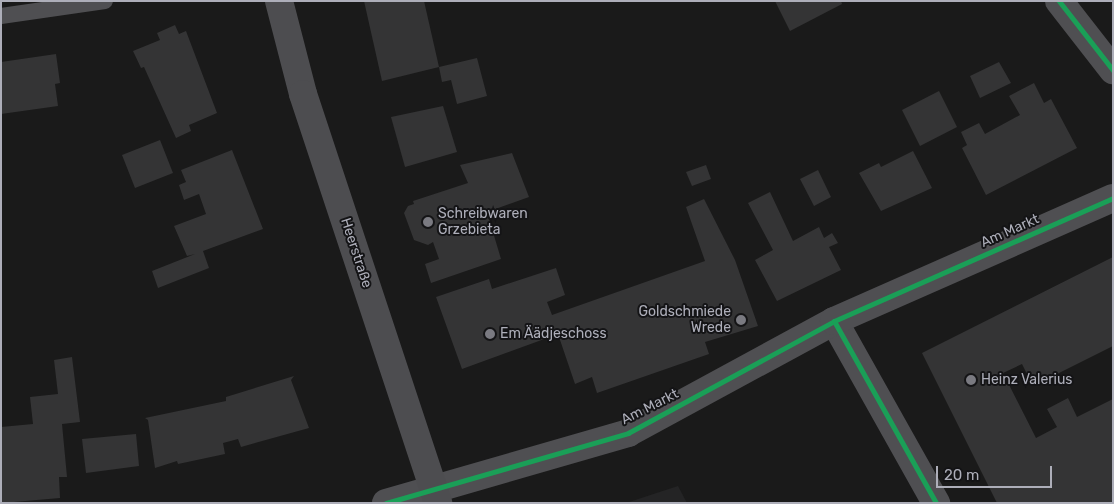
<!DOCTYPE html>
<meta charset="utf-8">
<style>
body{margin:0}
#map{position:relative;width:1114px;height:504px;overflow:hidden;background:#1a1a1a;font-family:Rubik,sans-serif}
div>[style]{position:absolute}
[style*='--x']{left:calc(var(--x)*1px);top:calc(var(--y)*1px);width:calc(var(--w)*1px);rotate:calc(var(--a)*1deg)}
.built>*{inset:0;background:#242425}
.building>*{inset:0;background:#343435}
.lane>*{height:16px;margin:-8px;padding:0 8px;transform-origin:8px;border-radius:8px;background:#4f4f52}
.street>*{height:28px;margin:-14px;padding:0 14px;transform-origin:14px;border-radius:14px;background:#4f4f52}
.secondary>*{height:28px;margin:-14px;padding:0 14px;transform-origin:14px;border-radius:14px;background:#4d4d50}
.cycleway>*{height:5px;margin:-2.5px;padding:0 2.5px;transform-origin:2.5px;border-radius:2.5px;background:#1a9f57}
.dots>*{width:14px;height:14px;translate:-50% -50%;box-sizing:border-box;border:2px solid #141416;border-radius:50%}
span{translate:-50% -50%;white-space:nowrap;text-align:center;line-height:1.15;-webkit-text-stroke:4px #141416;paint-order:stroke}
.poi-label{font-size:14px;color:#adaeb9}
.left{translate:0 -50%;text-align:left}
.right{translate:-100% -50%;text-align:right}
.street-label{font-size:14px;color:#adaeb9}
.frame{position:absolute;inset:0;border:2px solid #adaeb9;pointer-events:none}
.scale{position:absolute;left:936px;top:466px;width:116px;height:22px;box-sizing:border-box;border:2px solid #adaeb9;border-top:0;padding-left:6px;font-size:15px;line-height:18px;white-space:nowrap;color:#adaeb9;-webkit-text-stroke:4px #141416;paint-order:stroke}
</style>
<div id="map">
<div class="built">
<div style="clip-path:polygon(678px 486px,687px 503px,626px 503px)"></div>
</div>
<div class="building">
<div style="clip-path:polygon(364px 1px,424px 1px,439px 67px,382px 81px)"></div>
<div style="clip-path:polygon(775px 1px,841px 1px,842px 4px,790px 31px)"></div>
<div style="clip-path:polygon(175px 25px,179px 34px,186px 31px,217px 113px,189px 125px,191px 131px,176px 138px,144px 67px,141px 68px,133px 51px,160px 40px,157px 33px)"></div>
<div style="clip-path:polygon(56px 54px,60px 83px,55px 84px,58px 106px,1px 114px,1px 62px)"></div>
<div style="clip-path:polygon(477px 58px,487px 96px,457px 104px,451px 80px,442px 82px,439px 67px)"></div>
<div style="clip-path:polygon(999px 62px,1011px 83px,980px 98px,970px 76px)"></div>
<div style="clip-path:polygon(1034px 83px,1044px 103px,1051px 99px,1077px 148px,986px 195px,962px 148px,967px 145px,961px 132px,979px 123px,985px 134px,1020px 115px,1009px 96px)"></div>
<div style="clip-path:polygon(939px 91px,957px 127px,920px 146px,902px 110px)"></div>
<div style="clip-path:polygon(443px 106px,457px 152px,405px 167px,391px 117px)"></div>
<div style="clip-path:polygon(160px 140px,173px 173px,135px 188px,122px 155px)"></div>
<div style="clip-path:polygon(232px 150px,263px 229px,203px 251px,209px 268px,158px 288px,152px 271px,195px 254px,187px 256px,174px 226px,206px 214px,199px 194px,184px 200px,179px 185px,186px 182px,181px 170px)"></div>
<div style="clip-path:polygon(913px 151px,932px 188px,881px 211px,859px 173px,879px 163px,881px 167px)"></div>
<div style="clip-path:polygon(512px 153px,529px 197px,487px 212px,501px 259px,431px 283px,425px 264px,439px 259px,433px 242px,428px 245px,414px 240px,404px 213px,408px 206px,414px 204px,413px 201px,468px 183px,460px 165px)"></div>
<div style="clip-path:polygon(706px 165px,711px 179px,692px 186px,686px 172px)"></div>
<div style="clip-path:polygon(818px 170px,831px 197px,814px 206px,800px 179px)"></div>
<div style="clip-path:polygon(770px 192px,793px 241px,819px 227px,824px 238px,832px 233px,838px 243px,829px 247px,841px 270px,777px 301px,755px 260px,773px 250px,748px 203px)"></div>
<div style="clip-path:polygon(704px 199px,735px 260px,758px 326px,705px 342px,709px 354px,597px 393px,592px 377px,575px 384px,558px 334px,462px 369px,436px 297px,489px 279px,492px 289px,556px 268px,565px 295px,547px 302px,552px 315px,705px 261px,686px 207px)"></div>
<div style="clip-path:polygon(1113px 257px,1113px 346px,1033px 386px,1022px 364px,1003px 373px,1036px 438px,1057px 427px,1047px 409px,1068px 398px,1077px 417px,1113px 399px,1113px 503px,997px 503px,922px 353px)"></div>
<div style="clip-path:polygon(72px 357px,80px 422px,62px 424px,67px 477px,59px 477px,60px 498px,2px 503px,1px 427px,33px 424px,30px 397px,58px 394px,54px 360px)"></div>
<div style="clip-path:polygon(294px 376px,291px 380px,309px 428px,241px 447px,238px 439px,223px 443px,225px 454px,178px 464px,177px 461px,155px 468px,148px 420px,145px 418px,226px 401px,226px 397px)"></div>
<div style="clip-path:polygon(136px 434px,139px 466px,86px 473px,82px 439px)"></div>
</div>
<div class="lane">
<div style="--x:1;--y:16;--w:105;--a:-8.2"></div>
</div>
<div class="street">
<div style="--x:1059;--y:1;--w:88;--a:52"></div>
<div style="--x:834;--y:321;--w:209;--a:60.7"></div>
<div style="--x:386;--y:503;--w:252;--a:-16.1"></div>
<div style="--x:628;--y:433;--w:234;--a:-28.5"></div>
<div style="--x:834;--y:321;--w:305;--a:-23.8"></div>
</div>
<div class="secondary">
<div style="--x:279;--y:1;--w:96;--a:75.5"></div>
<div style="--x:303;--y:94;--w:431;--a:71.7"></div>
</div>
<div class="cycleway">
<div style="--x:1059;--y:1;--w:88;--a:52"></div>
<div style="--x:834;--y:321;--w:209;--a:60.7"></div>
<div style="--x:386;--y:503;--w:252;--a:-16.1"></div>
<div style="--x:628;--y:433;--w:234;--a:-28.5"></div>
<div style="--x:834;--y:321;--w:305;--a:-23.8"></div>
</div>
<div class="dots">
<div style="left:428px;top:222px;background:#7a7a81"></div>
<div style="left:741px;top:320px;background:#7a7a81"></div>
<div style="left:490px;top:334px;background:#7a7a81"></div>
<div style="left:971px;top:380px;background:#7a7a81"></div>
</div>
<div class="poi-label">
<span class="left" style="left:438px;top:222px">Schreibwaren<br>Grzebieta</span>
<span class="right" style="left:731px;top:320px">Goldschmiede<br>Wrede</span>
<span class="left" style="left:500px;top:334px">Em Äädjeschoss</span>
<span class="left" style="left:981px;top:380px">Heinz Valerius</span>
</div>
<div class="street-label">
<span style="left:1010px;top:231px;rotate:-24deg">Am Markt</span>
<span style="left:356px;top:253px;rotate:72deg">Heerstraße</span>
<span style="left:650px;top:407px;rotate:-27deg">Am Markt</span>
</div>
<div class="frame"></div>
<div class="scale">20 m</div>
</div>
